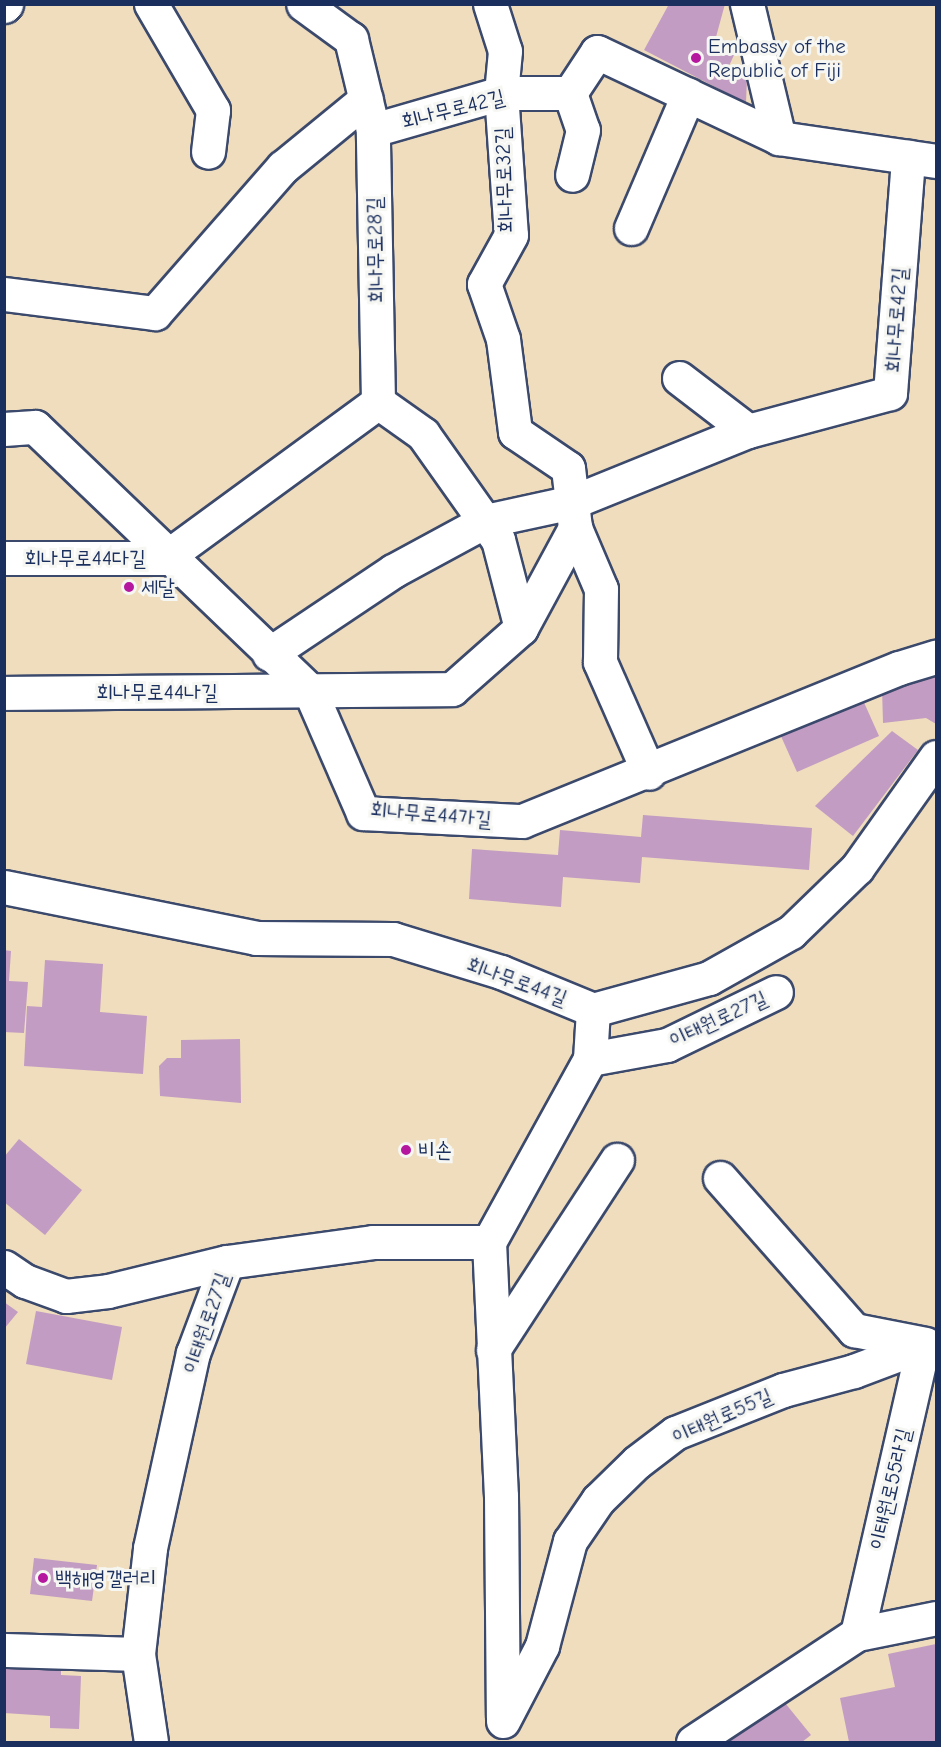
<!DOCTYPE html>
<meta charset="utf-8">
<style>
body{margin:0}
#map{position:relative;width:941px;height:1747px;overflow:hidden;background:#efddbd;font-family:"Comic Neue","Poor Story",sans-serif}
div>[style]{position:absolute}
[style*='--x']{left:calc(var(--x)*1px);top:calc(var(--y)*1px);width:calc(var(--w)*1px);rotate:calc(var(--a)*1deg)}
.building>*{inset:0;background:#c29cc2}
.roads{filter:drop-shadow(2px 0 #3b496c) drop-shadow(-2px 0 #3b496c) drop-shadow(0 2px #3b496c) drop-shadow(0 -2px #3b496c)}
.minor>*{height:33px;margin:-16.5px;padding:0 16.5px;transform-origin:16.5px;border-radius:16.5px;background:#fff}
.dots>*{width:16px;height:16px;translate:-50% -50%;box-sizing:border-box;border:3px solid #f6f6f2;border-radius:50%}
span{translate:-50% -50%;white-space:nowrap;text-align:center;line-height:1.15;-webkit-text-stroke:6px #f6f6f2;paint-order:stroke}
.poi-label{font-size:21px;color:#1b2f5e}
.left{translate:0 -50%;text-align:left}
.street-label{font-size:21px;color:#1b2f5e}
.frame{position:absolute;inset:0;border:6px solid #1b2f5e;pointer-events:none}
</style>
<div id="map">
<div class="building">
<div style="clip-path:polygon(669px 4px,725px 4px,716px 37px,738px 46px,729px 66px,747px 77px,746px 103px,644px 50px)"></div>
<div style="clip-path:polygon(936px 674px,936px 724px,926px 718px,883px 723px,882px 688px)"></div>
<div style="clip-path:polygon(862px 698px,879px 736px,797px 772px,780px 734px)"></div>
<div style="clip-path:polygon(892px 731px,918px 750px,853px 836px,815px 806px)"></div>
<div style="clip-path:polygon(643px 815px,812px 828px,809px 870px,642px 857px,640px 883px,563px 877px,561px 907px,469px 899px,472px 849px,558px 855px,560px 830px,641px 837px)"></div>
<div style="clip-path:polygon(4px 950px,11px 951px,9px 981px,28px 982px,24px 1033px,4px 1032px)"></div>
<div style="clip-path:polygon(45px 960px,103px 964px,100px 1012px,147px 1016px,143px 1074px,24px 1066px,27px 1006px,42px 1007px)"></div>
<div style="clip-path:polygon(240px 1039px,241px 1103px,160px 1096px,159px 1066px,167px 1058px,181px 1058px,181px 1040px)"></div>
<div style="clip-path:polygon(19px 1139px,82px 1190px,45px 1235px,4px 1202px,4px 1157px)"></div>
<div style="clip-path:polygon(4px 1302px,18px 1312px,4px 1329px)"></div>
<div style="clip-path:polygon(36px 1311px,122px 1327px,112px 1380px,26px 1364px)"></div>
<div style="clip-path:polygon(34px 1558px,97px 1565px,92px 1601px,30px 1594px)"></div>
<div style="clip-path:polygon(936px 1644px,936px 1742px,849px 1742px,840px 1698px,895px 1687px,888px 1654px)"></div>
<div style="clip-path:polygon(4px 1662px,61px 1665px,61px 1675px,81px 1676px,79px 1729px,50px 1728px,50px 1716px,4px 1713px)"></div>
<div style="clip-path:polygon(777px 1693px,811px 1735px,802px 1742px,701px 1742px)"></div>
</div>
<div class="roads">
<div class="minor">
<div style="--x:151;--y:4;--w:123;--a:59.7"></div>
<div style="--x:213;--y:110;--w:42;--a:96.8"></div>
<div style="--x:490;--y:4;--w:49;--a:72.3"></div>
<div style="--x:505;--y:51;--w:42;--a:95.4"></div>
<div style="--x:501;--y:93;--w:142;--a:86"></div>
<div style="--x:511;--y:235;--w:56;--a:118.9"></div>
<div style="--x:484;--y:284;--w:58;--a:70.9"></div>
<div style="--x:503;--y:339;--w:94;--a:82.6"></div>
<div style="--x:515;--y:432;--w:64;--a:34.2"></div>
<div style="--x:568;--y:468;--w:60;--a:83.3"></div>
<div style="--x:575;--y:528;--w:66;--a:66.9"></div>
<div style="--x:601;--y:589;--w:73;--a:90.8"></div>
<div style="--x:600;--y:662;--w:121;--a:66.2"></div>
<div style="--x:747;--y:4;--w:138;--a:76.6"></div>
<div style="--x:4;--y:6;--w:3;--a:-45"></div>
<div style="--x:570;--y:93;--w:39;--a:71"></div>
<div style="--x:583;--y:130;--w:46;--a:103.7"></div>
<div style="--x:373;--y:130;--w:133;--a:-16.1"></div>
<div style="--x:501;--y:93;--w:69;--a:0"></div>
<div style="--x:570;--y:93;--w:49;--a:-56.6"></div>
<div style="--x:597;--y:52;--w:201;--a:25.3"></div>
<div style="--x:779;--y:138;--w:159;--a:8.3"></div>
<div style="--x:631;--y:228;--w:145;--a:-66.8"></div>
<div style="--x:4;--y:294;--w:152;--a:7.2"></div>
<div style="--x:155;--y:313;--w:194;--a:-48.8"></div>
<div style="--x:283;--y:167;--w:107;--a:-39.3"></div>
<div style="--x:679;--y:378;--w:87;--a:37.5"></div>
<div style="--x:748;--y:431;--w:147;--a:-15"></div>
<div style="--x:890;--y:393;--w:237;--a:-85.6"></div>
<div style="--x:4;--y:429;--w:31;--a:-4"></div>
<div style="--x:35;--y:427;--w:381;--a:43.8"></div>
<div style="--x:310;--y:691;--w:133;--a:66.5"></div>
<div style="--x:363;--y:813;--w:159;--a:2.9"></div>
<div style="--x:522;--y:821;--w:407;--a:-22.1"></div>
<div style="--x:899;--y:668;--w:39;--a:-17"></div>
<div style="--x:4;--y:558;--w:161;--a:0"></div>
<div style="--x:165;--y:558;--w:264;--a:-36.2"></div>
<div style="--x:521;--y:628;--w:114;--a:-61.6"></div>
<div style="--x:269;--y:654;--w:149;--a:-33.8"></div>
<div style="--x:393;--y:571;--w:105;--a:-28.5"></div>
<div style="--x:485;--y:521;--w:89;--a:-12.3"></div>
<div style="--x:572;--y:502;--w:190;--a:-22"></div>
<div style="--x:4;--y:693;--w:448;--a:-0.5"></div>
<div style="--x:452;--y:689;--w:92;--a:-41.5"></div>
<div style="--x:521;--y:628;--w:91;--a:-104.6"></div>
<div style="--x:498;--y:540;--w:130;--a:-125.3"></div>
<div style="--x:423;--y:434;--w:55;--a:-144.6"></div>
<div style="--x:378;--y:402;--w:272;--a:-91.1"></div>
<div style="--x:373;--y:130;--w:94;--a:-103.6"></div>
<div style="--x:351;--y:39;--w:59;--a:-143.9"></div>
<div style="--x:4;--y:887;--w:257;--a:11.4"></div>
<div style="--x:256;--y:938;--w:137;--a:0.4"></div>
<div style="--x:393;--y:939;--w:113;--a:17"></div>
<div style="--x:501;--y:972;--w:100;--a:22.4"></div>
<div style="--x:593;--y:1010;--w:120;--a:-15.4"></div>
<div style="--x:709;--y:978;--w:94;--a:-29.3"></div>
<div style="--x:791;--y:932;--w:92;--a:-44.1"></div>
<div style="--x:857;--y:868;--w:136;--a:-54.6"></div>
<div style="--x:590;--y:1059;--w:78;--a:-10.3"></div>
<div style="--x:667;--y:1045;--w:121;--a:-25.9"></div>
<div style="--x:720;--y:1178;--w:203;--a:48.6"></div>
<div style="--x:854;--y:1330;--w:73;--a:11"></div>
<div style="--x:489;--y:1242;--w:254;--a:87.3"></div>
<div style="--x:501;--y:1496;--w:221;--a:89.5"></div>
<div style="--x:4;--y:1267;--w:25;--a:34"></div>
<div style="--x:25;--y:1281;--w:44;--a:20.1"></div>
<div style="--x:66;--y:1296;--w:42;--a:-6.8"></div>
<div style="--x:108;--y:1291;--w:122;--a:-13.7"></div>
<div style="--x:493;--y:1350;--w:227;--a:-56.9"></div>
<div style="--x:857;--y:1634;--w:296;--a:-77.1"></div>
<div style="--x:4;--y:1650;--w:134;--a:1.7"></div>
<div style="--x:503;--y:1721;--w:85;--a:-62.5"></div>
<div style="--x:542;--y:1646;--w:109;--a:-75.1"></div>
<div style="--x:570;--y:1541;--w:50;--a:-55.7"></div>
<div style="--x:598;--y:1500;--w:54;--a:-44.3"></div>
<div style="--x:637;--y:1462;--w:48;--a:-37.3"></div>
<div style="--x:675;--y:1433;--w:116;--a:-21.7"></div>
<div style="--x:783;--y:1390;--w:73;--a:-15"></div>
<div style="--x:854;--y:1371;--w:74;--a:-20.6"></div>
<div style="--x:151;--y:1742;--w:89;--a:-98.4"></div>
<div style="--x:138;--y:1654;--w:107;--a:-83.5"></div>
<div style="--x:150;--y:1548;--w:200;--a:-77.6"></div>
<div style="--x:193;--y:1353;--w:97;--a:-69.5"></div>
<div style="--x:227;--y:1262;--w:147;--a:-7.8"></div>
<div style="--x:373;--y:1242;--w:116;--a:0"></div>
<div style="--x:489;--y:1242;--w:209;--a:-61.1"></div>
<div style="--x:590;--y:1059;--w:49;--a:-86.5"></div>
<div style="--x:693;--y:1742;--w:196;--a:-33.4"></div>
<div style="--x:857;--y:1634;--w:81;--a:-11.4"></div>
</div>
</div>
<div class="dots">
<div style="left:696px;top:58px;background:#b5179e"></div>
<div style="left:129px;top:587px;background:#b5179e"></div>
<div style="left:406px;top:1150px;background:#b5179e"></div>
<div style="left:43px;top:1578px;background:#b5179e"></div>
</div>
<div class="poi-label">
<span class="left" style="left:708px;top:58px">Embassy of the<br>Republic of Fiji</span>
<span class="left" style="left:141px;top:587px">세달</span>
<span class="left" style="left:418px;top:1150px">비손</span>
<span class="left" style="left:55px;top:1578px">백해영갤러리</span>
</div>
<div class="street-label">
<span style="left:453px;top:109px;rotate:-14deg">회나무로42길</span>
<span style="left:504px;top:180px;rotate:-92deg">회나무로32길</span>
<span style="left:375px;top:250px;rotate:-91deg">회나무로28길</span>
<span style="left:896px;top:320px;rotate:-86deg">회나무로42길</span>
<span style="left:85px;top:558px">회나무로44다길</span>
<span style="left:157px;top:692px">회나무로44나길</span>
<span style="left:431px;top:814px;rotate:5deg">회나무로44가길</span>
<span style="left:517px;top:981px;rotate:20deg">회나무로44길</span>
<span style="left:718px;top:1019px;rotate:-25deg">이태원로27길</span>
<span style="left:206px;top:1323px;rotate:-71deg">이태원로27길</span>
<span style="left:722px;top:1416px;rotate:-24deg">이태원로55길</span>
<span style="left:890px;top:1489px;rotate:-77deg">이태원로55라길</span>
</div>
<div class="frame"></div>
</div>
